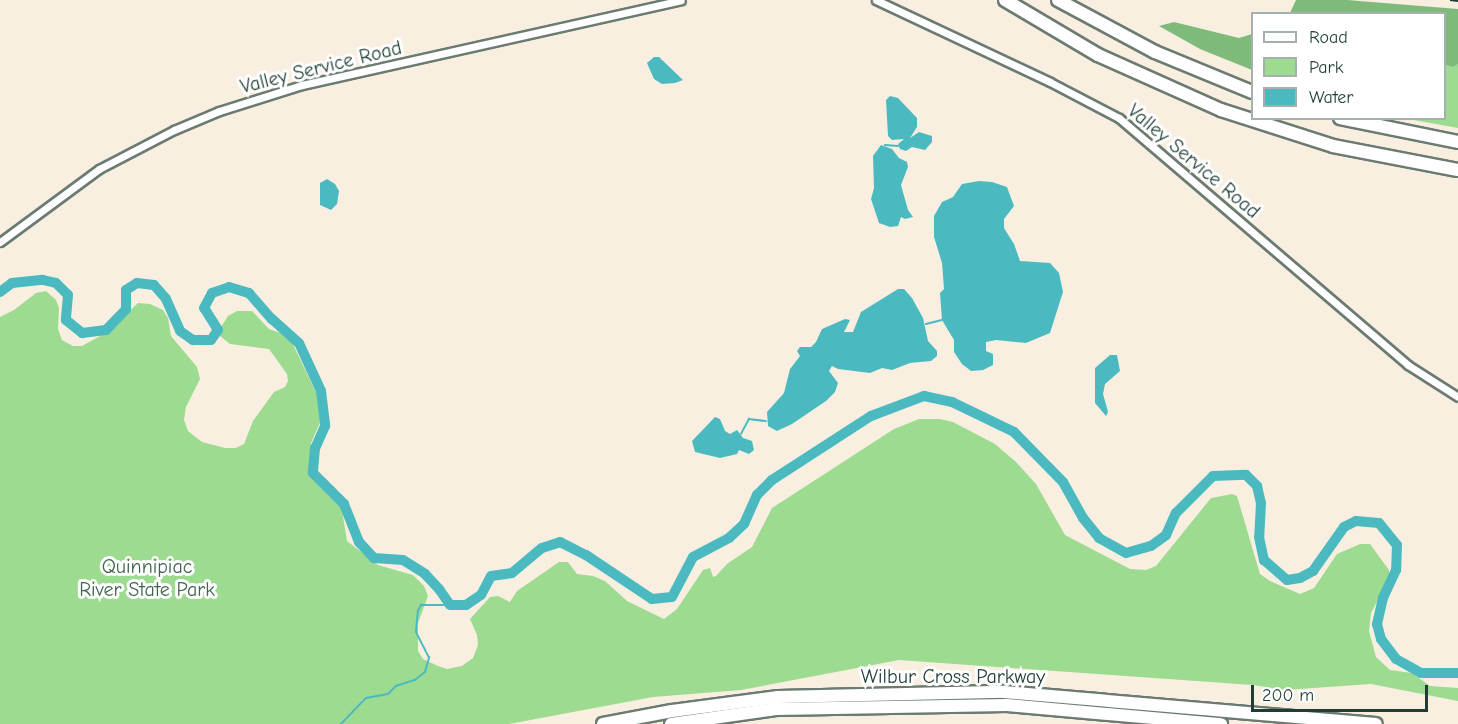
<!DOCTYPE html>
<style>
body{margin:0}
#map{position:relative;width:1458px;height:724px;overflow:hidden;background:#f9efe1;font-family:"Comic Neue",sans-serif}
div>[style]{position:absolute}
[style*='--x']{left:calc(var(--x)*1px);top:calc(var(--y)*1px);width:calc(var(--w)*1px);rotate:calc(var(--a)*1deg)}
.green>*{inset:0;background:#9ddb91}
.forest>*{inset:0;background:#7ebb7b}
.water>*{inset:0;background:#4bbac0}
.stream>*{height:1.5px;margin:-0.75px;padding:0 0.75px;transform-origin:0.75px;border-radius:0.75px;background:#4bbac0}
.river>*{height:10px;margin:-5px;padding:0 5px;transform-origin:5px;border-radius:5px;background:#4bbac0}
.roads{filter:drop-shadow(2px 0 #6b7b71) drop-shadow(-2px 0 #6b7b71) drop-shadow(0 2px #6b7b71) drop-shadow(0 -2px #6b7b71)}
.street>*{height:7px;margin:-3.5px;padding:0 3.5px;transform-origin:3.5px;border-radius:3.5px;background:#fff}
.highway>*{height:12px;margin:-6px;padding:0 6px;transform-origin:6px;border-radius:6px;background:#fff}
.rail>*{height:1.5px;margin-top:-0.75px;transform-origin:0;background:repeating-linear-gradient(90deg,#1f3d34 0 9px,transparent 0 13.5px)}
span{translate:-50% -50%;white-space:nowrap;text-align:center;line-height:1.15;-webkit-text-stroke:6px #fff;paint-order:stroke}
.street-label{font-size:20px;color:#1f3d34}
.park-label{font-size:20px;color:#3e644b}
.legend{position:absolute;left:1251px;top:12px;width:195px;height:108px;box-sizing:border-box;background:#fff;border:2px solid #a5b1ae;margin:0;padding:8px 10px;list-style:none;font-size:18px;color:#1f3d34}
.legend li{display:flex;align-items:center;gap:12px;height:30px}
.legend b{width:30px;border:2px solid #a5b1ae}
.scale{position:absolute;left:1251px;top:685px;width:177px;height:27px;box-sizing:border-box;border:3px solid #1f3d34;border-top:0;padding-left:8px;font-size:18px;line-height:21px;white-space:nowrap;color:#1f3d34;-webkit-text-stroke:4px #fff;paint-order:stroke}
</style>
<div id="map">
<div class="green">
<div style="clip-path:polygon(1458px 64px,1458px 128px,1408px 119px,1444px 118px,1445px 65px,1453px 67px)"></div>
<div style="clip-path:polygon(46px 291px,56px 300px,59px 308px,58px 329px,62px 340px,73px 346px,82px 346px,109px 331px,138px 303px,150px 304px,163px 310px,168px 318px,171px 336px,197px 367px,200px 379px,186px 407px,184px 420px,188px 431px,202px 442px,225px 448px,236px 448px,244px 444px,253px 421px,274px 392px,285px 387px,288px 381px,287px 374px,269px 349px,230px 344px,220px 336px,219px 330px,228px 316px,237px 311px,252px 311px,269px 329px,289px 336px,323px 407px,322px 418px,311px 443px,313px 472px,335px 496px,342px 510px,347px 541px,378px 565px,413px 575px,424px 586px,428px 596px,418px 623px,418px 651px,423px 659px,438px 666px,447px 669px,462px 666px,473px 658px,478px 645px,477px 635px,470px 619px,490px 597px,498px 596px,510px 602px,517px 591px,559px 562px,568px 562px,577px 574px,593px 576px,605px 581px,627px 601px,664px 619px,677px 609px,703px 570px,710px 568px,713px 577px,716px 576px,727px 564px,752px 547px,772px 508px,894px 429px,919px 419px,940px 419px,953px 422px,995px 444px,1016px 462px,1036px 484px,1065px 535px,1130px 569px,1146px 570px,1156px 566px,1211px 498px,1232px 494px,1237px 496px,1260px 574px,1270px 581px,1300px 594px,1314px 588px,1337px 554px,1360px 544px,1370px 544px,1389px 570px,1389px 579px,1371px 613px,1369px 631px,1376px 657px,1390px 670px,1412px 673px,1430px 686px,1458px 688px,1458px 701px,1371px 684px,1285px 690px,1253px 685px,899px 660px,741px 690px,653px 697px,509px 724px,0 724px,0 317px,14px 310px,36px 293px)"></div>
</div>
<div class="forest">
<div style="clip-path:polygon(1296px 0,1347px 0,1458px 9px,1458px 64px,1453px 67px,1445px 65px,1444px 14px,1290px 13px)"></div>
<div style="clip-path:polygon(1174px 22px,1239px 38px,1252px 34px,1252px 70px,1200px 49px,1159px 26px)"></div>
</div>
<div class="water">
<div style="clip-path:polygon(654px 57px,659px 57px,683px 80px,675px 83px,662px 84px,654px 79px,647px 63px)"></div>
<div style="clip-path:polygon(890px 96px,898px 98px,917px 118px,917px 127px,910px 138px,919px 132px,932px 136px,932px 142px,925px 150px,912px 147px,906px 151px,900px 149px,898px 144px,904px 139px,892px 140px,888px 136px,886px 100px)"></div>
<div style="clip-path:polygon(881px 145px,892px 149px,899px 158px,907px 162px,908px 167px,901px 185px,908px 210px,913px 217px,905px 219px,901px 217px,898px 226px,890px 227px,879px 223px,871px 199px,874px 188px,873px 156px)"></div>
<div style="clip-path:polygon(327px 179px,335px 184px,339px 191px,337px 204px,331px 210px,320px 205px,320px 183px)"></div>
<div style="clip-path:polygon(979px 181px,992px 182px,1007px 187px,1014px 206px,1004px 219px,1004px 228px,1014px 244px,1020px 261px,1050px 263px,1059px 273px,1063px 292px,1050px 333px,1026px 343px,996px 340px,986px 342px,986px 351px,993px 354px,993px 365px,983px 370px,971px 371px,962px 364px,954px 352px,954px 340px,942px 320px,940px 293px,944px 289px,942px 263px,934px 237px,934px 216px,942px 202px,953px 197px,962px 184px)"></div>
<div style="clip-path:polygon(898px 289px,904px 289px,912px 298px,923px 318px,928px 341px,937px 351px,937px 356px,931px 361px,910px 363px,892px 370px,882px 368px,870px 373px,838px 369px,832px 366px,829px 371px,838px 383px,835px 392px,826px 401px,792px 424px,777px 431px,768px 426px,767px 412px,784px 393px,790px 369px,800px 356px,797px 351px,800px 347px,811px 347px,816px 342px,822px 329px,845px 319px,850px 320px,844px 332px,853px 332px,861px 312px)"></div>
<div style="clip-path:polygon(1110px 355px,1117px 355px,1120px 371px,1105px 384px,1103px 394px,1108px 412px,1106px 416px,1095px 403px,1095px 368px)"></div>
<div style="clip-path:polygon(715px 417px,720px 419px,725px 431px,730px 434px,737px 430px,743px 438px,752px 441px,754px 450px,749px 454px,739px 450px,737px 454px,720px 458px,695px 452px,692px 441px)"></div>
</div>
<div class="stream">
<div style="--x:885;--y:145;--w:13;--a:4"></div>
<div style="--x:926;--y:324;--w:16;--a:-14"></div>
<div style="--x:741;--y:434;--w:17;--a:-62"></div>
<div style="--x:749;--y:419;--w:17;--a:7"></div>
<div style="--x:341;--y:724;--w:36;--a:-46"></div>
<div style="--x:366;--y:698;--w:22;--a:-10"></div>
<div style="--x:388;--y:694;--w:11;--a:-45"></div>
<div style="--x:396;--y:686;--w:20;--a:-18"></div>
<div style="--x:415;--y:680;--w:13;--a:-39"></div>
<div style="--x:425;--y:672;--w:15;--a:-74"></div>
<div style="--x:429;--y:658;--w:29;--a:-117"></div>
<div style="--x:416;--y:632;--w:21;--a:-85"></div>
<div style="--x:418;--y:611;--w:7;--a:-63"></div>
<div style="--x:421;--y:605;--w:29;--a:0"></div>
</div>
<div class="river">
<div style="--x:0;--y:292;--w:15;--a:-37"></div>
<div style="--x:12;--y:283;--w:31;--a:-6"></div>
<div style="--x:43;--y:280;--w:13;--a:13"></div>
<div style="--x:56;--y:283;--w:17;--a:45"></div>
<div style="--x:68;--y:295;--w:25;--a:95"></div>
<div style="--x:66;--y:320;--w:21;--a:39"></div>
<div style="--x:82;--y:333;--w:24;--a:-7"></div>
<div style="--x:106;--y:330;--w:29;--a:-46"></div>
<div style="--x:126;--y:309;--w:19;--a:-90"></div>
<div style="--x:126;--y:290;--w:13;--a:-32"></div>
<div style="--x:137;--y:283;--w:17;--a:7"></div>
<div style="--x:154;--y:285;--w:18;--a:49"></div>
<div style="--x:166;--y:299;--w:35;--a:66"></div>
<div style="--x:180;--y:331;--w:16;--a:35"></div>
<div style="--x:193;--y:340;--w:18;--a:0"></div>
<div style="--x:211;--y:340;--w:12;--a:-55"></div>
<div style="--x:218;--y:330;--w:26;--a:-122"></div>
<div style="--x:204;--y:308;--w:17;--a:-62"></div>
<div style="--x:212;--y:293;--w:18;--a:-19"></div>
<div style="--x:229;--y:287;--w:21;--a:17"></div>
<div style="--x:249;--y:293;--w:35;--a:49"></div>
<div style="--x:272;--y:319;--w:36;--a:42"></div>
<div style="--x:299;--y:343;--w:53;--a:65.4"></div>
<div style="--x:321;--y:391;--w:35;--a:83"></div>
<div style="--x:325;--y:426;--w:24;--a:114"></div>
<div style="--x:315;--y:448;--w:25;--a:95"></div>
<div style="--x:313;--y:473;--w:44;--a:45"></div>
<div style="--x:344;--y:504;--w:41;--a:68.5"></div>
<div style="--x:359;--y:542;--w:22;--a:47"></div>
<div style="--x:374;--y:558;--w:29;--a:4"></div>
<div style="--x:403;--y:560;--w:26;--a:32"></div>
<div style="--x:425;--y:574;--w:21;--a:47"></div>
<div style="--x:439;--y:589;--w:19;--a:55"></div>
<div style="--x:450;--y:605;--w:16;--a:0"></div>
<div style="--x:466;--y:605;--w:18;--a:-34"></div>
<div style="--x:481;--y:595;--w:21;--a:-62"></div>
<div style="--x:491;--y:576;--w:21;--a:-8"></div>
<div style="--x:512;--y:573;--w:39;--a:-40"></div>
<div style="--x:542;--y:548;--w:19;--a:-18"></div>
<div style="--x:560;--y:542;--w:29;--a:27"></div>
<div style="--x:586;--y:555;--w:79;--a:33.7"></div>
<div style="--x:652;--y:599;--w:20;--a:-6"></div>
<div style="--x:672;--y:597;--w:45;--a:-62.3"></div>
<div style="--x:693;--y:557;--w:41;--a:-27.8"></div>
<div style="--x:729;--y:538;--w:21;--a:-43"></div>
<div style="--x:744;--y:524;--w:32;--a:-66"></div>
<div style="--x:757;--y:495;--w:21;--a:-45"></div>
<div style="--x:772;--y:480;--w:118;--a:-32.9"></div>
<div style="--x:871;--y:416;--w:57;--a:-20.7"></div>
<div style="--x:924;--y:396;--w:29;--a:12"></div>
<div style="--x:952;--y:402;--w:69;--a:25.8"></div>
<div style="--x:1014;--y:432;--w:70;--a:45.6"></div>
<div style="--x:1063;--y:482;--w:41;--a:60.9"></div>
<div style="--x:1083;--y:518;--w:26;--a:51"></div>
<div style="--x:1099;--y:538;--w:31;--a:29"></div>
<div style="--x:1126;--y:553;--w:26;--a:-16"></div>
<div style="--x:1151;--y:546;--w:19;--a:-36"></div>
<div style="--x:1166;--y:535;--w:24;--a:-66"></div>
<div style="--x:1176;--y:513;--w:52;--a:-45"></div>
<div style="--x:1213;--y:476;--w:33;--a:-2"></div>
<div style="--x:1246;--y:475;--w:16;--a:45"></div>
<div style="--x:1257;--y:486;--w:17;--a:77"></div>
<div style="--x:1261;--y:503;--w:34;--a:93"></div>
<div style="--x:1259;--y:537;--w:24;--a:78"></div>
<div style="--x:1264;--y:560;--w:30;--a:41"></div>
<div style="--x:1287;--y:580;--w:13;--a:-9"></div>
<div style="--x:1300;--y:578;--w:15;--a:-28"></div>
<div style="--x:1313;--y:571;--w:54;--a:-54.8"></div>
<div style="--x:1344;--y:527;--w:13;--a:-27"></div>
<div style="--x:1356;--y:521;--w:23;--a:5"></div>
<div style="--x:1379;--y:523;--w:28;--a:51"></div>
<div style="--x:1397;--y:545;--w:25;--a:92"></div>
<div style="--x:1396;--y:570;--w:31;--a:115"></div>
<div style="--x:1383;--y:598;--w:27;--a:103"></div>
<div style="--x:1377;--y:624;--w:16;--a:75"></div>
<div style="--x:1381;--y:639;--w:25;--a:53"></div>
<div style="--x:1396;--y:659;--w:29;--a:29"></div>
<div style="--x:1421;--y:673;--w:37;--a:0"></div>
</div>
<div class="roads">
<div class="street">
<div style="--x:876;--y:0;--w:192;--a:25.2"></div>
<div style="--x:1050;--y:82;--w:78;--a:27.6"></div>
<div style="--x:1119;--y:118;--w:380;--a:40.5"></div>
<div style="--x:1408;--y:365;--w:59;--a:32.6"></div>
<div style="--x:0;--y:242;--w:123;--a:-36.4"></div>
<div style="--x:99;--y:169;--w:85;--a:-27.5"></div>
<div style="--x:174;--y:130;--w:49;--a:-22.9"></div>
<div style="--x:219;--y:111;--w:87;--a:-17.4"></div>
<div style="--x:302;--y:85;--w:388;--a:-12.6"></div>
</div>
<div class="highway">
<div style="--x:1005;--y:0;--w:108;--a:30.6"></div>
<div style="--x:1098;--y:55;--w:135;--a:24.1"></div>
<div style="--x:1221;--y:110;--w:118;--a:17.8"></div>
<div style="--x:1333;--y:146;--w:127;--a:10.9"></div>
<div style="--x:1058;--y:0;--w:110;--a:28.2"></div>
<div style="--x:1155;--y:52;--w:105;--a:22.4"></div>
<div style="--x:1340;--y:118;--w:120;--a:11.5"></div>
<div style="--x:603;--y:724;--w:70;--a:-10.7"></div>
<div style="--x:672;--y:711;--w:107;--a:-7.5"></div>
<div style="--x:778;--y:697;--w:226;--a:-1.3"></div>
<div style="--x:1004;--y:692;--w:373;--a:4.9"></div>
<div style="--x:671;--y:724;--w:106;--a:-8.1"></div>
<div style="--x:776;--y:709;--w:231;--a:-1"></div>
<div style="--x:1007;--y:705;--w:215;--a:5.1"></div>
</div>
</div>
<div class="rail">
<div style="--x:1450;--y:0;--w:8;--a:7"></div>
</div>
<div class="street-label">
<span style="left:321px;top:67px;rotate:-14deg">Valley Service Road</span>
<span style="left:1194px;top:161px;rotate:40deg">Valley Service Road</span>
<span style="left:953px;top:676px">Wilbur Cross Parkway</span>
</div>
<div class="park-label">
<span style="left:147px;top:578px">Quinnipiac<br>River State Park</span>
</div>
<ul class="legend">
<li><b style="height:8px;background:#fff"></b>Road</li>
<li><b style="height:16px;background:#9ddb91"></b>Park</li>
<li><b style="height:16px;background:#4bbac0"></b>Water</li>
</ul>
<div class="scale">200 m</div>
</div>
